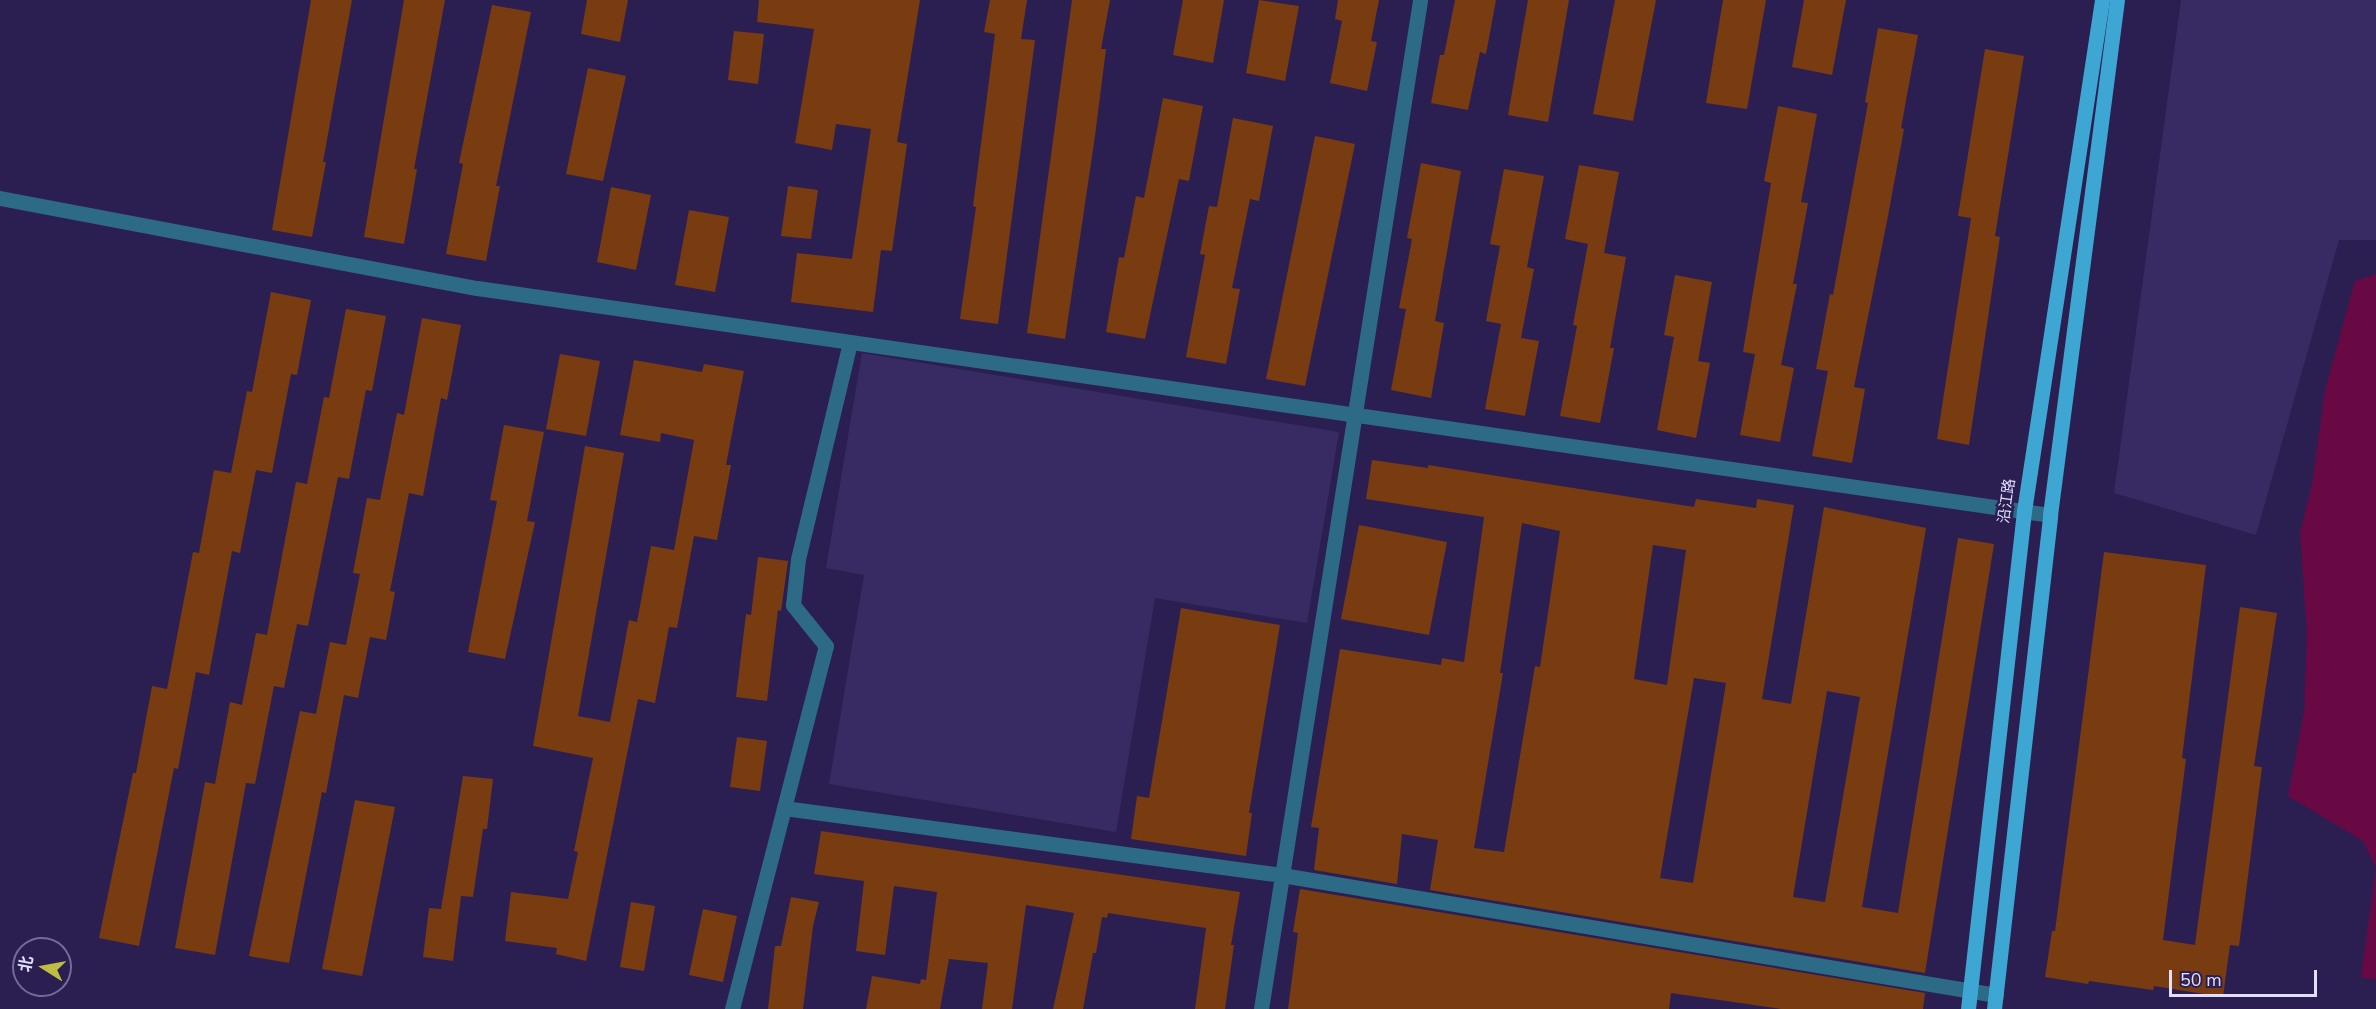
<!DOCTYPE html>
<meta charset="utf-8">
<style>
body{margin:0}
#map{position:relative;width:2376px;height:1009px;overflow:hidden;background:#2b1f52;font-family:"Nunito Sans","Noto Sans SC",sans-serif}
div>[style]{position:absolute}
[style*='--x']{left:calc(var(--x)*1px);top:calc(var(--y)*1px);width:calc(var(--w)*1px);rotate:calc(var(--a)*1deg)}
.built>*{inset:0;background:#382a62}
.green>*{inset:0;background:#680943}
.building>*{inset:0;background:#793b10}
.minor>*{height:15px;margin:-7.5px;padding:0 7.5px;transform-origin:7.5px;border-radius:7.5px;background:#2d6a85}
.major>*{height:15px;margin:-7.5px;padding:0 7.5px;transform-origin:7.5px;border-radius:7.5px;background:#3da6d3}
span{translate:-50% -50%;white-space:nowrap;text-align:center;line-height:1.15;-webkit-text-stroke:5px #2b1f52;paint-order:stroke}
.street-label{font-size:15px;color:#e2defe}
.north{position:absolute;left:12px;top:937px;width:60px;height:60px;box-sizing:border-box;background:#2b1f52;border:2px solid #746b97;border-radius:50%;rotate:281deg;font-size:16px;font-weight:700;line-height:24px;text-align:center;color:#e2defe}
.north::after{content:'';display:block;margin:auto;width:21px;height:27px;background:#bdbf43;clip-path:polygon(50% 0,100% 100%,50% 72%,0 100%)}
.scale{position:absolute;left:2169px;top:970px;width:148px;height:27px;box-sizing:border-box;border:3px solid #e2defe;border-top:0;padding-left:8px;font-size:18px;line-height:21px;white-space:nowrap;color:#e2defe;-webkit-text-stroke:4px #2b1f52;paint-order:stroke}
</style>
<div id="map">
<div class="built">
<div style="clip-path:polygon(2181px 0,2376px 0,2376px 240px,2339px 240px,2256px 535px,2114px 493px)"></div>
<div style="clip-path:polygon(862px 353px,1339px 432px,1307px 623px,1155px 598px,1116px 832px,829px 784px,864px 575px,826px 568px)"></div>
</div>
<div class="green">
<div style="clip-path:polygon(2376px 274px,2376px 980px,2361px 977px,2376px 868px,2363px 841px,2288px 796px,2304px 712px,2307px 634px,2300px 533px,2312px 484px,2325px 390px,2355px 281px)"></div>
</div>
<div class="building">
<div style="clip-path:polygon(311px 0,352px 0,323px 162px,326px 162px,312px 237px,272px 230px)"></div>
<div style="clip-path:polygon(404px 0,445px 0,414px 169px,417px 169px,404px 244px,364px 237px)"></div>
<div style="clip-path:polygon(587px 0,628px 0,620px 42px,581px 34px)"></div>
<div style="clip-path:polygon(759px 0,920px 0,897px 142px,907px 144px,892px 251px,881px 250px,873px 312px,791px 302px,797px 253px,852px 259px,871px 129px,836px 124px,832px 150px,795px 143px,814px 29px,757px 22px)"></div>
<div style="clip-path:polygon(990px 0,1027px 0,1021px 39px,1035px 40px,998px 324px,960px 319px,976px 207px,973px 206px,995px 34px,984px 32px)"></div>
<div style="clip-path:polygon(1072px 0,1110px 0,1101px 49px,1106px 49px,1095px 136px,1065px 339px,1027px 333px)"></div>
<div style="clip-path:polygon(1183px 0,1224px 0,1213px 63px,1173px 55px)"></div>
<div style="clip-path:polygon(1259px 0,1299px 6px,1285px 81px,1246px 73px)"></div>
<div style="clip-path:polygon(1338px 0,1379px 0,1371px 41px,1377px 42px,1367px 91px,1330px 83px,1342px 21px,1335px 19px)"></div>
<div style="clip-path:polygon(1455px 0,1496px 0,1486px 54px,1480px 52px,1468px 110px,1431px 103px,1440px 55px,1444px 55px)"></div>
<div style="clip-path:polygon(1528px 0,1569px 0,1548px 122px,1508px 115px)"></div>
<div style="clip-path:polygon(1615px 0,1656px 0,1633px 121px,1593px 114px)"></div>
<div style="clip-path:polygon(1723px 0,1766px 0,1747px 109px,1706px 103px)"></div>
<div style="clip-path:polygon(1804px 0,1846px 0,1832px 75px,1792px 67px)"></div>
<div style="clip-path:polygon(492px 5px,531px 12px,496px 186px,500px 186px,486px 261px,446px 254px,463px 164px,459px 163px)"></div>
<div style="clip-path:polygon(1878px 28px,1918px 35px,1901px 128px,1904px 129px,1888px 216px,1854px 387px,1865px 389px,1852px 463px,1812px 456px,1828px 371px,1816px 369px,1830px 294px,1833px 295px,1868px 103px,1865px 102px)"></div>
<div style="clip-path:polygon(734px 31px,764px 34px,758px 84px,728px 80px)"></div>
<div style="clip-path:polygon(1985px 49px,2024px 56px,1995px 236px,2000px 237px,1969px 445px,1937px 439px,1971px 218px,1958px 216px)"></div>
<div style="clip-path:polygon(588px 68px,626px 76px,603px 181px,566px 174px)"></div>
<div style="clip-path:polygon(1163px 98px,1203px 106px,1189px 181px,1179px 179px,1145px 339px,1106px 332px,1119px 257px,1124px 258px,1136px 196px,1144px 198px)"></div>
<div style="clip-path:polygon(1778px 106px,1817px 114px,1801px 202px,1808px 203px,1793px 284px,1797px 284px,1781px 365px,1794px 368px,1780px 442px,1740px 435px,1755px 354px,1743px 352px,1771px 183px,1764px 181px)"></div>
<div style="clip-path:polygon(1233px 118px,1273px 126px,1259px 201px,1250px 199px,1232px 288px,1240px 289px,1226px 364px,1186px 357px,1205px 255px,1200px 254px,1209px 206px,1217px 207px)"></div>
<div style="clip-path:polygon(1315px 136px,1355px 144px,1305px 386px,1266px 379px)"></div>
<div style="clip-path:polygon(1421px 163px,1461px 171px,1435px 321px,1444px 323px,1431px 398px,1391px 390px,1406px 309px,1399px 308px,1412px 239px,1407px 238px)"></div>
<div style="clip-path:polygon(1579px 165px,1619px 172px,1604px 253px,1626px 257px,1610px 348px,1614px 348px,1600px 423px,1560px 416px,1577px 326px,1573px 325px,1588px 244px,1565px 239px)"></div>
<div style="clip-path:polygon(1504px 169px,1544px 176px,1527px 267px,1534px 269px,1521px 338px,1539px 341px,1525px 416px,1485px 409px,1501px 324px,1486px 321px,1500px 246px,1490px 244px)"></div>
<div style="clip-path:polygon(788px 186px,818px 190px,811px 239px,781px 236px)"></div>
<div style="clip-path:polygon(611px 187px,651px 195px,636px 270px,597px 262px)"></div>
<div style="clip-path:polygon(689px 210px,729px 217px,715px 292px,675px 285px)"></div>
<div style="clip-path:polygon(1675px 275px,1712px 282px,1698px 361px,1710px 363px,1696px 438px,1657px 430px,1674px 337px,1664px 335px)"></div>
<div style="clip-path:polygon(271px 292px,311px 300px,297px 375px,291px 374px,272px 473px,256px 470px,240px 553px,232px 551px,209px 675px,196px 672px,178px 769px,174px 768px,139px 946px,99px 938px,133px 773px,136px 773px,152px 686px,167px 689px,193px 552px,199px 553px,214px 470px,231px 473px,247px 391px,252px 392px)"></div>
<div style="clip-path:polygon(346px 309px,386px 316px,372px 391px,366px 390px,349px 479px,338px 477px,308px 626px,297px 624px,284px 688px,274px 686px,255px 784px,246px 783px,215px 955px,175px 948px,205px 782px,215px 784px,230px 702px,242px 705px,256px 633px,267px 635px,296px 482px,307px 484px,324px 397px,329px 398px)"></div>
<div style="clip-path:polygon(422px 318px,461px 325px,447px 400px,441px 398px,423px 496px,409px 493px,390px 591px,395px 592px,386px 640px,370px 637px,358px 698px,344px 695px,326px 793px,322px 792px,289px 963px,249px 956px,300px 711px,316px 714px,330px 642px,346px 645px,360px 574px,353px 573px,367px 498px,380px 500px,397px 413px,404px 415px)"></div>
<div style="clip-path:polygon(560px 354px,600px 361px,586px 436px,546px 429px)"></div>
<div style="clip-path:polygon(634px 360px,702px 372px,704px 364px,744px 371px,726px 465px,731px 465px,717px 540px,694px 536px,677px 628px,669px 627px,655px 703px,638px 699px,586px 961px,556px 954px,557px 948px,505px 941px,511px 892px,568px 899px,578px 852px,574px 851px,593px 758px,533px 746px,585px 446px,624px 453px,578px 716px,610px 722px,629px 620px,637px 622px,651px 546px,674px 550px,694px 440px,661px 433px,660px 442px,620px 435px)"></div>
<div style="clip-path:polygon(504px 425px,544px 432px,527px 521px,535px 522px,505px 659px,468px 652px,497px 501px,490px 500px)"></div>
<div style="clip-path:polygon(evenodd,1372px 460px,1428px 468px,1428px 465px,1694px 507px,1696px 499px,1756px 508px,1757px 499px,1794px 505px,1762px 699px,1791px 704px,1824px 507px,1926px 528px,1862px 907px,1898px 913px,1958px 538px,1994px 544px,1925px 973px,1430px 890px,1438px 840px,1402px 834px,1397px 884px,1314px 870px,1319px 828px,1311px 827px,1340px 649px,1441px 665px,1442px 658px,1464px 662px,1484px 517px,1366px 499px,1372px 460px,1522px 523px,1560px 531px,1540px 667px,1535px 666px,1504px 852px,1474px 848px,1503px 673px,1500px 673px,1522px 523px,1372px 460px,1653px 545px,1686px 550px,1667px 685px,1634px 679px,1653px 545px,1372px 460px,1694px 678px,1726px 683px,1693px 883px,1660px 878px,1694px 678px,1372px 460px,1827px 691px,1860px 697px,1825px 902px,1793px 897px,1827px 691px)"></div>
<div style="clip-path:polygon(1359px 525px,1447px 542px,1429px 635px,1341px 619px)"></div>
<div style="clip-path:polygon(2104px 552px,2206px 565px,2182px 758px,2186px 759px,2163px 940px,2195px 945px,2240px 607px,2277px 613px,2254px 766px,2262px 767px,2239px 946px,2230px 945px,2223px 997px,2154px 986px,2153px 990px,2089px 981px,2088px 984px,2045px 977px,2052px 931px,2055px 931px)"></div>
<div style="clip-path:polygon(758px 557px,788px 561px,781px 611px,778px 610px,767px 701px,736px 697px,746px 614px,751px 615px)"></div>
<div style="clip-path:polygon(1181px 608px,1280px 625px,1249px 813px,1252px 813px,1246px 856px,1131px 839px,1137px 796px,1149px 798px)"></div>
<div style="clip-path:polygon(737px 737px,767px 741px,760px 791px,730px 787px)"></div>
<div style="clip-path:polygon(463px 776px,493px 779px,487px 829px,483px 829px,473px 897px,461px 896px,453px 961px,423px 957px,429px 908px,441px 909px)"></div>
<div style="clip-path:polygon(355px 800px,395px 807px,362px 976px,322px 969px)"></div>
<div style="clip-path:polygon(821px 831px,1240px 892px,1231px 945px,1234px 945px,1225px 1009px,1195px 1009px,1206px 928px,1108px 913px,1107px 918px,1102px 917px,1096px 953px,1093px 953px,1083px 1009px,1053px 1009px,1074px 913px,1026px 905px,1012px 1009px,982px 1009px,988px 963px,949px 959px,940px 1009px,866px 1009px,872px 976px,920px 984px,921px 979px,926px 980px,937px 892px,894px 886px,885px 955px,856px 951px,864px 881px,814px 874px)"></div>
<div style="clip-path:polygon(1300px 889px,1925px 993px,1923px 1009px,1781px 1009px,1671px 993px,1669px 1009px,1288px 1009px,1298px 933px,1293px 932px)"></div>
<div style="clip-path:polygon(791px 897px,819px 902px,813px 926px,803px 1009px,768px 1009px,775px 946px,781px 946px)"></div>
<div style="clip-path:polygon(631px 902px,655px 906px,644px 971px,620px 967px)"></div>
<div style="clip-path:polygon(703px 909px,737px 916px,723px 982px,689px 975px)"></div>
</div>
<div class="minor">
<div style="--x:0;--y:198;--w:485;--a:10.7"></div>
<div style="--x:477;--y:288;--w:1589;--a:8.21"></div>
<div style="--x:784;--y:808;--w:502;--a:7.66"></div>
<div style="--x:1282;--y:875;--w:724;--a:9.54"></div>
<div style="--x:732;--y:1009;--w:375;--a:-75.5"></div>
<div style="--x:826;--y:646;--w:53;--a:-128.8"></div>
<div style="--x:793;--y:605;--w:46;--a:-83.8"></div>
<div style="--x:798;--y:559;--w:223;--a:-76.5"></div>
<div style="--x:1261;--y:1009;--w:1021;--a:-81.04"></div>
</div>
<div class="major">
<div style="--x:1968;--y:1009;--w:501;--a:-83.58"></div>
<div style="--x:2024;--y:511;--w:517;--a:-81.32"></div>
<div style="--x:1994;--y:1009;--w:497;--a:-83.5"></div>
<div style="--x:2050;--y:515;--w:519;--a:-82.59"></div>
</div>
<div class="street-label">
<span style="left:2007px;top:501px;rotate:-82deg">沿江路</span>
</div>
<div class="north">北</div>
<div class="scale">50 m</div>
</div>
